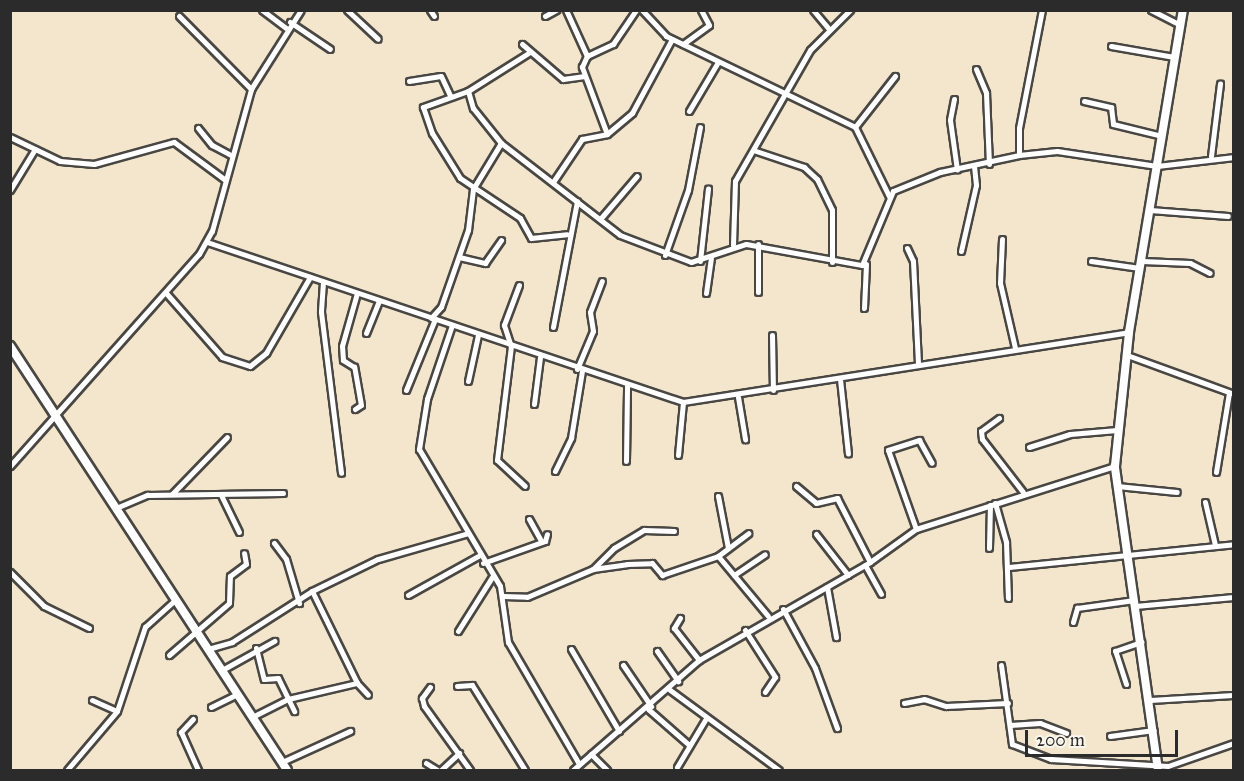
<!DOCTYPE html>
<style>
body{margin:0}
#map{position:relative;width:1244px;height:781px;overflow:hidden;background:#f3e6cc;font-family:"IM FELL Great Primer",serif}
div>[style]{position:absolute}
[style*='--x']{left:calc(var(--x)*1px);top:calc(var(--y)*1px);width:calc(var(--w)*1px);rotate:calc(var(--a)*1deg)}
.roads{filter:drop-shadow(2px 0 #494743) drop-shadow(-2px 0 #494743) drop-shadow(0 2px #494743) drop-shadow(0 -2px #494743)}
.street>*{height:5px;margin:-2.5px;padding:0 2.5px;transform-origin:2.5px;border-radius:2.5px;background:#fff}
.secondary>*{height:8px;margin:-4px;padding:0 4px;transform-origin:4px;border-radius:4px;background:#fff}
span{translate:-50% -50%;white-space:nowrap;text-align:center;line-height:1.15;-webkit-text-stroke:4.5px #fbf7ec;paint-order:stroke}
.frame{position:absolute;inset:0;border:12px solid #2b2b2b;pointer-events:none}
.scale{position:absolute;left:1025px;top:730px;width:153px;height:27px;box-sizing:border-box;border:3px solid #2b2b2b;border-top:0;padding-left:8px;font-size:18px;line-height:21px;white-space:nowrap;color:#2b2b2b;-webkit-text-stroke:4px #fbf7ec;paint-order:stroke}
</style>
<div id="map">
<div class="roads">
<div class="street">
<div style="--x:262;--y:10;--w:30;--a:37"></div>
<div style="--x:347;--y:10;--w:42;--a:43.1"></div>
<div style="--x:430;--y:10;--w:7;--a:56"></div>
<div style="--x:566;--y:10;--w:51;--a:65.5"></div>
<div style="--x:642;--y:10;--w:35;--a:47"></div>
<div style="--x:666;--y:36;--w:210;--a:25.7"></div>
<div style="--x:855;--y:127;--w:77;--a:63.8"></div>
<div style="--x:813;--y:10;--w:25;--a:50"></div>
<div style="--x:1151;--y:10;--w:33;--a:27"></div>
<div style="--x:179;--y:16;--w:103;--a:45.4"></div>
<div style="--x:545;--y:16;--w:13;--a:-29"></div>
<div style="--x:290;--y:22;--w:48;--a:34"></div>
<div style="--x:522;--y:44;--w:54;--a:40.5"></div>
<div style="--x:563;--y:79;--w:22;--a:-8"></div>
<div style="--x:683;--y:44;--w:32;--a:-36"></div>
<div style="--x:709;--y:25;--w:17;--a:-118"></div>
<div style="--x:1111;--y:46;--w:64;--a:9.9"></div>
<div style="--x:530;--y:52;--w:73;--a:147.8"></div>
<div style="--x:468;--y:91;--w:48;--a:160.4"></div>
<div style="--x:423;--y:107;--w:28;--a:71"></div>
<div style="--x:432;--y:133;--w:53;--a:58.1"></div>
<div style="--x:460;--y:178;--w:72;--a:33.7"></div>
<div style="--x:520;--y:218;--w:23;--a:61"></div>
<div style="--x:531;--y:238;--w:36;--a:-6"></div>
<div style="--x:587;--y:56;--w:29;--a:-25"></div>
<div style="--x:613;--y:44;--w:41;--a:-55.9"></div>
<div style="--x:976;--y:69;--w:26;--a:67"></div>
<div style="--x:986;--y:93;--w:71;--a:87.6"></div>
<div style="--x:409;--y:81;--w:32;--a:-9"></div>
<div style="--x:441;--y:76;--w:23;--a:65"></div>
<div style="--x:468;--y:91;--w:18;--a:74"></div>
<div style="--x:473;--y:108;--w:45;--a:51.3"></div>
<div style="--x:501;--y:143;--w:150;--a:37.7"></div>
<div style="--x:620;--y:235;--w:76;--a:20.8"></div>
<div style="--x:691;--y:262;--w:58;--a:-18.1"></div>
<div style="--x:746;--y:244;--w:118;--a:10.3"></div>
<div style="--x:862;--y:265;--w:80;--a:-67.3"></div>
<div style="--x:893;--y:191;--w:51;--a:-22"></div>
<div style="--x:940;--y:172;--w:81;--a:-12.1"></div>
<div style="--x:1019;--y:155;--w:38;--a:-6"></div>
<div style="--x:1057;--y:151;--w:101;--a:8.5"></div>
<div style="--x:1157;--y:166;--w:78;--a:-6.7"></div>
<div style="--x:954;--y:99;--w:21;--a:101"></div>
<div style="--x:950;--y:120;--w:50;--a:82"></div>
<div style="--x:1084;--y:101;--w:28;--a:13"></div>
<div style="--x:1111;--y:107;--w:17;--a:83"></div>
<div style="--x:1113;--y:124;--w:50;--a:13.8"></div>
<div style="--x:689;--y:111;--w:57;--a:-59.4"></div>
<div style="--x:855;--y:127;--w:65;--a:-51.9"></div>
<div style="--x:198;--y:128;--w:22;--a:51"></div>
<div style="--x:212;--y:145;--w:21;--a:28"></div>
<div style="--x:607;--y:134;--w:33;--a:-40"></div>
<div style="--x:632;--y:113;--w:84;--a:-61.6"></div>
<div style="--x:10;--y:137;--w:55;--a:25.6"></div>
<div style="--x:60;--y:161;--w:34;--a:5"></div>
<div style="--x:94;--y:164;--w:83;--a:-15.4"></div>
<div style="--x:174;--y:142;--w:62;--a:36.5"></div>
<div style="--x:756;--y:151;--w:51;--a:18.4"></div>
<div style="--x:804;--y:167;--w:18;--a:43"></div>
<div style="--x:817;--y:179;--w:34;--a:64"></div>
<div style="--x:832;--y:210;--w:52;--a:90"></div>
<div style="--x:1019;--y:155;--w:27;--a:-90"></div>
<div style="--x:1019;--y:128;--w:120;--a:-79"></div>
<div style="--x:1211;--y:156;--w:73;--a:-82.9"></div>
<div style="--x:553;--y:182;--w:52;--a:-56"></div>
<div style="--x:582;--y:139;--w:25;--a:-11"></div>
<div style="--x:607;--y:134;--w:72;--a:-110.5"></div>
<div style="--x:582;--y:67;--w:12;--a:-66"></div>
<div style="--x:10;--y:190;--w:48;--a:-58.6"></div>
<div style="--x:1150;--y:210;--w:78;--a:4.4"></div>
<div style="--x:601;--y:218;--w:55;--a:-49.4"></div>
<div style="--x:1002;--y:239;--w:44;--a:92.6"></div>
<div style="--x:1000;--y:283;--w:67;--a:77"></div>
<div style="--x:207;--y:242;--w:502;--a:18.58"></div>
<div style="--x:683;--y:402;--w:451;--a:-8.9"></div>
<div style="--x:758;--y:244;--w:48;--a:90"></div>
<div style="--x:733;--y:245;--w:64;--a:-88.2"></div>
<div style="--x:735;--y:181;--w:151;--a:-60.2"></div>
<div style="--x:810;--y:50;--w:57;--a:-45"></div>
<div style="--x:907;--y:248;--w:14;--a:65"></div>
<div style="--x:913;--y:261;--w:104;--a:87.2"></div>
<div style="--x:961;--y:251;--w:68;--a:-77.2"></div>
<div style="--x:976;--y:185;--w:18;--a:-96"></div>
<div style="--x:665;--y:255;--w:69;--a:-70.5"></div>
<div style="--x:688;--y:190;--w:64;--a:-79.2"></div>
<div style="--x:459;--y:257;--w:27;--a:13"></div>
<div style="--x:485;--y:263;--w:28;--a:-55"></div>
<div style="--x:700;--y:261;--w:73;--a:-83.7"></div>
<div style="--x:1091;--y:261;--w:49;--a:8.1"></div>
<div style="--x:1142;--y:261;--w:48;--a:2.4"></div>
<div style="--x:1190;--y:263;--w:22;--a:27"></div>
<div style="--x:323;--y:282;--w:30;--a:94"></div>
<div style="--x:321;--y:312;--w:162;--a:82.9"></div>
<div style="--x:519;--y:285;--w:43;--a:110.6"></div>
<div style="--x:504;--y:325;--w:22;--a:72"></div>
<div style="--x:511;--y:346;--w:115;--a:97"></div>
<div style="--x:497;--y:460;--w:38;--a:43"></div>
<div style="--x:166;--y:293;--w:85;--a:48.8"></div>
<div style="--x:222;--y:357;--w:29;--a:18"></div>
<div style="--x:250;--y:366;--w:21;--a:-39"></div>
<div style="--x:266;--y:353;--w:88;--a:-59.9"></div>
<div style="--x:706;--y:293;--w:35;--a:-82"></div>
<div style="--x:864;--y:308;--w:44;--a:-87.4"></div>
<div style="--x:431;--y:318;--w:15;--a:-48"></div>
<div style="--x:441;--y:307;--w:82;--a:-70.7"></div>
<div style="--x:468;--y:230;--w:41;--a:-83"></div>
<div style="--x:473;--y:189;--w:54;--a:-58.7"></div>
<div style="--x:452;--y:325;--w:78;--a:108.7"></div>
<div style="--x:427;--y:399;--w:51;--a:99.1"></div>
<div style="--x:419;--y:449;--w:159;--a:59.4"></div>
<div style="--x:500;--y:586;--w:57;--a:81.9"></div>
<div style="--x:508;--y:642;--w:141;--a:59.8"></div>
<div style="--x:553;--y:327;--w:128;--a:-79.2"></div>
<div style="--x:366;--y:333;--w:35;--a:-68"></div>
<div style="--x:772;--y:335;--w:55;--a:89"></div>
<div style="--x:1127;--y:355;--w:114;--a:20"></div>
<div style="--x:577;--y:369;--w:41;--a:-67.2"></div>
<div style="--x:593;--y:331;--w:19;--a:-99"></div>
<div style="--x:590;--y:312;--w:33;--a:-69"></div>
<div style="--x:840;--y:379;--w:75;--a:83.9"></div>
<div style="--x:468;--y:381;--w:47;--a:-77.7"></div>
<div style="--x:406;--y:390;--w:77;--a:-67.8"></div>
<div style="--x:738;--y:397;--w:43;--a:80.5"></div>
<div style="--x:534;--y:404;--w:47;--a:-82.7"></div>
<div style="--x:355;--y:409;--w:7;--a:-34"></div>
<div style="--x:361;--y:405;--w:39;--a:-100"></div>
<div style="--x:354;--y:367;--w:13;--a:-148"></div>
<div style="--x:343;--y:360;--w:14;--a:-94"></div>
<div style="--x:342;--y:346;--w:55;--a:-74.2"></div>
<div style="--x:999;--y:418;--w:22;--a:144"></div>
<div style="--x:981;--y:431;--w:8;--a:83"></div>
<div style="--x:982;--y:439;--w:67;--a:52.3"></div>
<div style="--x:1029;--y:447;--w:43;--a:-17.6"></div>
<div style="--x:1070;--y:434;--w:47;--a:-4.9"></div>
<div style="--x:678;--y:455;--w:53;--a:-84.6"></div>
<div style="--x:626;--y:461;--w:75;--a:-89.2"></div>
<div style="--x:10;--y:466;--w:284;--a:-48.3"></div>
<div style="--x:199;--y:254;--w:26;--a:-61"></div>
<div style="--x:212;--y:231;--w:147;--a:-74.6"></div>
<div style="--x:251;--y:89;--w:93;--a:-57.7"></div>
<div style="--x:555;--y:471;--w:37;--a:-64"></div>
<div style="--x:571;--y:438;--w:68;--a:-80.7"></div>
<div style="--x:1216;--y:472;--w:80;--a:-80.7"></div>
<div style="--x:796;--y:486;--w:26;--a:40"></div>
<div style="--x:816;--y:503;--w:22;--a:-13"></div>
<div style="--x:837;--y:498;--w:72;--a:62.7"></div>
<div style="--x:1117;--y:486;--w:60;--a:5.7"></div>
<div style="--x:172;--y:494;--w:79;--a:-46"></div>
<div style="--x:221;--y:495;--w:41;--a:64.1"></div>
<div style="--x:718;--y:496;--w:53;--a:79.1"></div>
<div style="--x:1205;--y:502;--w:44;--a:76.9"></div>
<div style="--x:995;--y:503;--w:41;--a:74.2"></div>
<div style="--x:1006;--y:542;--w:56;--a:88"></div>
<div style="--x:116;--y:508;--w:34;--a:-23"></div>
<div style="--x:147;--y:495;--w:136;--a:-0.8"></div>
<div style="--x:529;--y:519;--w:26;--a:61"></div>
<div style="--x:916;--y:529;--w:84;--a:-109.5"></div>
<div style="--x:888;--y:450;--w:33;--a:-18"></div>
<div style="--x:919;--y:440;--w:26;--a:61"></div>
<div style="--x:816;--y:534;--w:52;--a:52"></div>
<div style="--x:274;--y:543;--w:20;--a:53"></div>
<div style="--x:286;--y:559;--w:46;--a:73.5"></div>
<div style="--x:989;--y:548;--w:43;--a:-88.7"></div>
<div style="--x:718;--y:556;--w:78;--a:50.2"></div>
<div style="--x:483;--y:563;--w:66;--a:-19.5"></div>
<div style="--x:545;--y:541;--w:7;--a:-74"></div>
<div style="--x:865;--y:565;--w:33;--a:61"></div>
<div style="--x:1009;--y:567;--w:226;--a:-5.8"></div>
<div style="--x:593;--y:569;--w:30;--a:-45"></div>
<div style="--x:614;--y:548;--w:35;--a:-31"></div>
<div style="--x:644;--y:530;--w:30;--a:2"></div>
<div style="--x:10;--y:572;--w:48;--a:45"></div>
<div style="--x:44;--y:606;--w:50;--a:26.1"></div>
<div style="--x:734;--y:575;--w:37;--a:-34"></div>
<div style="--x:827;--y:587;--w:51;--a:79.8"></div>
<div style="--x:312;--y:591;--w:102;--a:63.9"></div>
<div style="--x:408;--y:595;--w:80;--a:-29.1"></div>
<div style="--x:503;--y:596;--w:24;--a:2"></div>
<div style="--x:527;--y:597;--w:72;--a:-23"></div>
<div style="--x:593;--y:569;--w:34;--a:-8"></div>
<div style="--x:627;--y:564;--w:25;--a:-2"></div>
<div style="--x:652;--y:563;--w:16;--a:50"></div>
<div style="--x:662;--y:575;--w:59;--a:-18.7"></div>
<div style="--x:718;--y:556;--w:38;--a:-37"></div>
<div style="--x:1135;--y:606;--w:99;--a:-5.2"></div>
<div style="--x:783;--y:609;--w:67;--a:61.5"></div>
<div style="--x:815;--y:668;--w:64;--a:69.9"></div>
<div style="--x:680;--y:618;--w:12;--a:121"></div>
<div style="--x:674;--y:628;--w:41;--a:52"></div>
<div style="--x:1073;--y:622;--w:15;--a:-74"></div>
<div style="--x:1077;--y:608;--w:58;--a:-8"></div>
<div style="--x:745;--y:630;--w:56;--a:57.4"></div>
<div style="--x:775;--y:677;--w:18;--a:124"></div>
<div style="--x:458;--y:631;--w:64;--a:-57.8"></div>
<div style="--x:256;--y:648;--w:32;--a:76"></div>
<div style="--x:264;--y:679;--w:14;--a:-4"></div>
<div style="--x:278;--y:678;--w:37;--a:64"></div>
<div style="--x:208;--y:649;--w:25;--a:-16"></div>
<div style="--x:232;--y:642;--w:95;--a:-32.5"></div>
<div style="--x:312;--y:591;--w:73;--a:-25.9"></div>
<div style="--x:378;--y:559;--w:91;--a:-16"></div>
<div style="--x:571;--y:649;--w:95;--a:59.7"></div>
<div style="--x:657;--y:651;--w:37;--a:55"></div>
<div style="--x:169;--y:655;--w:79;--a:-40.9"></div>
<div style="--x:229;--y:603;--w:27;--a:-88"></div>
<div style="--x:230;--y:576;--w:20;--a:-37"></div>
<div style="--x:246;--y:564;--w:11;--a:-100"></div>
<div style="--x:623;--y:665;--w:50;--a:55.7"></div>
<div style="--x:1001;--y:665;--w:80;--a:82.1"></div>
<div style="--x:1012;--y:744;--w:42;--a:21"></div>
<div style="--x:1051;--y:759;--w:117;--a:3.4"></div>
<div style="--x:1168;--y:766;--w:70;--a:-19.2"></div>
<div style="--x:222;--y:670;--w:60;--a:-29.1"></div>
<div style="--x:1126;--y:684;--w:35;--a:-108"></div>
<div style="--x:1115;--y:651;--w:28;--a:-19"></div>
<div style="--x:457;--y:686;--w:15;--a:-4"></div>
<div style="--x:472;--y:685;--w:100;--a:58.1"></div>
<div style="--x:430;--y:687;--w:14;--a:126"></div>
<div style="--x:422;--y:698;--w:8;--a:76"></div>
<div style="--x:424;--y:706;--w:79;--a:54.3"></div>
<div style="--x:670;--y:690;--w:135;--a:36.3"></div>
<div style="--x:92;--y:700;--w:27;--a:24"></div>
<div style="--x:1150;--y:700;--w:83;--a:-3.4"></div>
<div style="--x:904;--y:703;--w:20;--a:-11"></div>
<div style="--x:924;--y:699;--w:23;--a:18"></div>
<div style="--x:946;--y:706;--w:62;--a:-2.8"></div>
<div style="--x:211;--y:707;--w:30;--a:-26"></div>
<div style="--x:648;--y:709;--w:53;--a:41.2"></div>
<div style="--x:252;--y:717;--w:40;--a:-26.6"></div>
<div style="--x:288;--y:699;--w:71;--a:-13.1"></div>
<div style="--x:357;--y:683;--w:16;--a:47"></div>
<div style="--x:193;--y:719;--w:18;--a:133"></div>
<div style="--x:181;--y:732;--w:42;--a:65.9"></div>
<div style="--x:1010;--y:725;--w:30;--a:-4"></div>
<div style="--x:1040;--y:723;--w:28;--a:21"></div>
<div style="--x:1110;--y:736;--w:44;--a:-7.8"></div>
<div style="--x:591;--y:754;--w:23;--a:45"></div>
<div style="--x:282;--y:762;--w:75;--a:-24.5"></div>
<div style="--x:426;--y:763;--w:13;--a:32"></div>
<div style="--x:677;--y:767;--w:55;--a:-59.2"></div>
<div style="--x:67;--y:770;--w:77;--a:-49.7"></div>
<div style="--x:117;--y:711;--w:89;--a:-71.6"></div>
<div style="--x:145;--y:627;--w:40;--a:-42"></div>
<div style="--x:441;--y:770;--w:25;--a:-43"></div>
<div style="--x:573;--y:770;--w:167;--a:-41.1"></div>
<div style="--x:699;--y:660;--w:197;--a:-29.8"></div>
<div style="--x:870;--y:562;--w:57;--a:-35.7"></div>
<div style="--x:916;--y:529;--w:209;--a:-17.6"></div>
</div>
<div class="secondary">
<div style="--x:10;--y:346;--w:506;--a:56.84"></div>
<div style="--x:1158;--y:770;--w:307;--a:-98.1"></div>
<div style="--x:1115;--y:466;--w:135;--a:-84"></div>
<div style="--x:1129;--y:332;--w:326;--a:-80.5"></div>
</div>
</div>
<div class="frame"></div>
<div class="scale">200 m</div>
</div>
